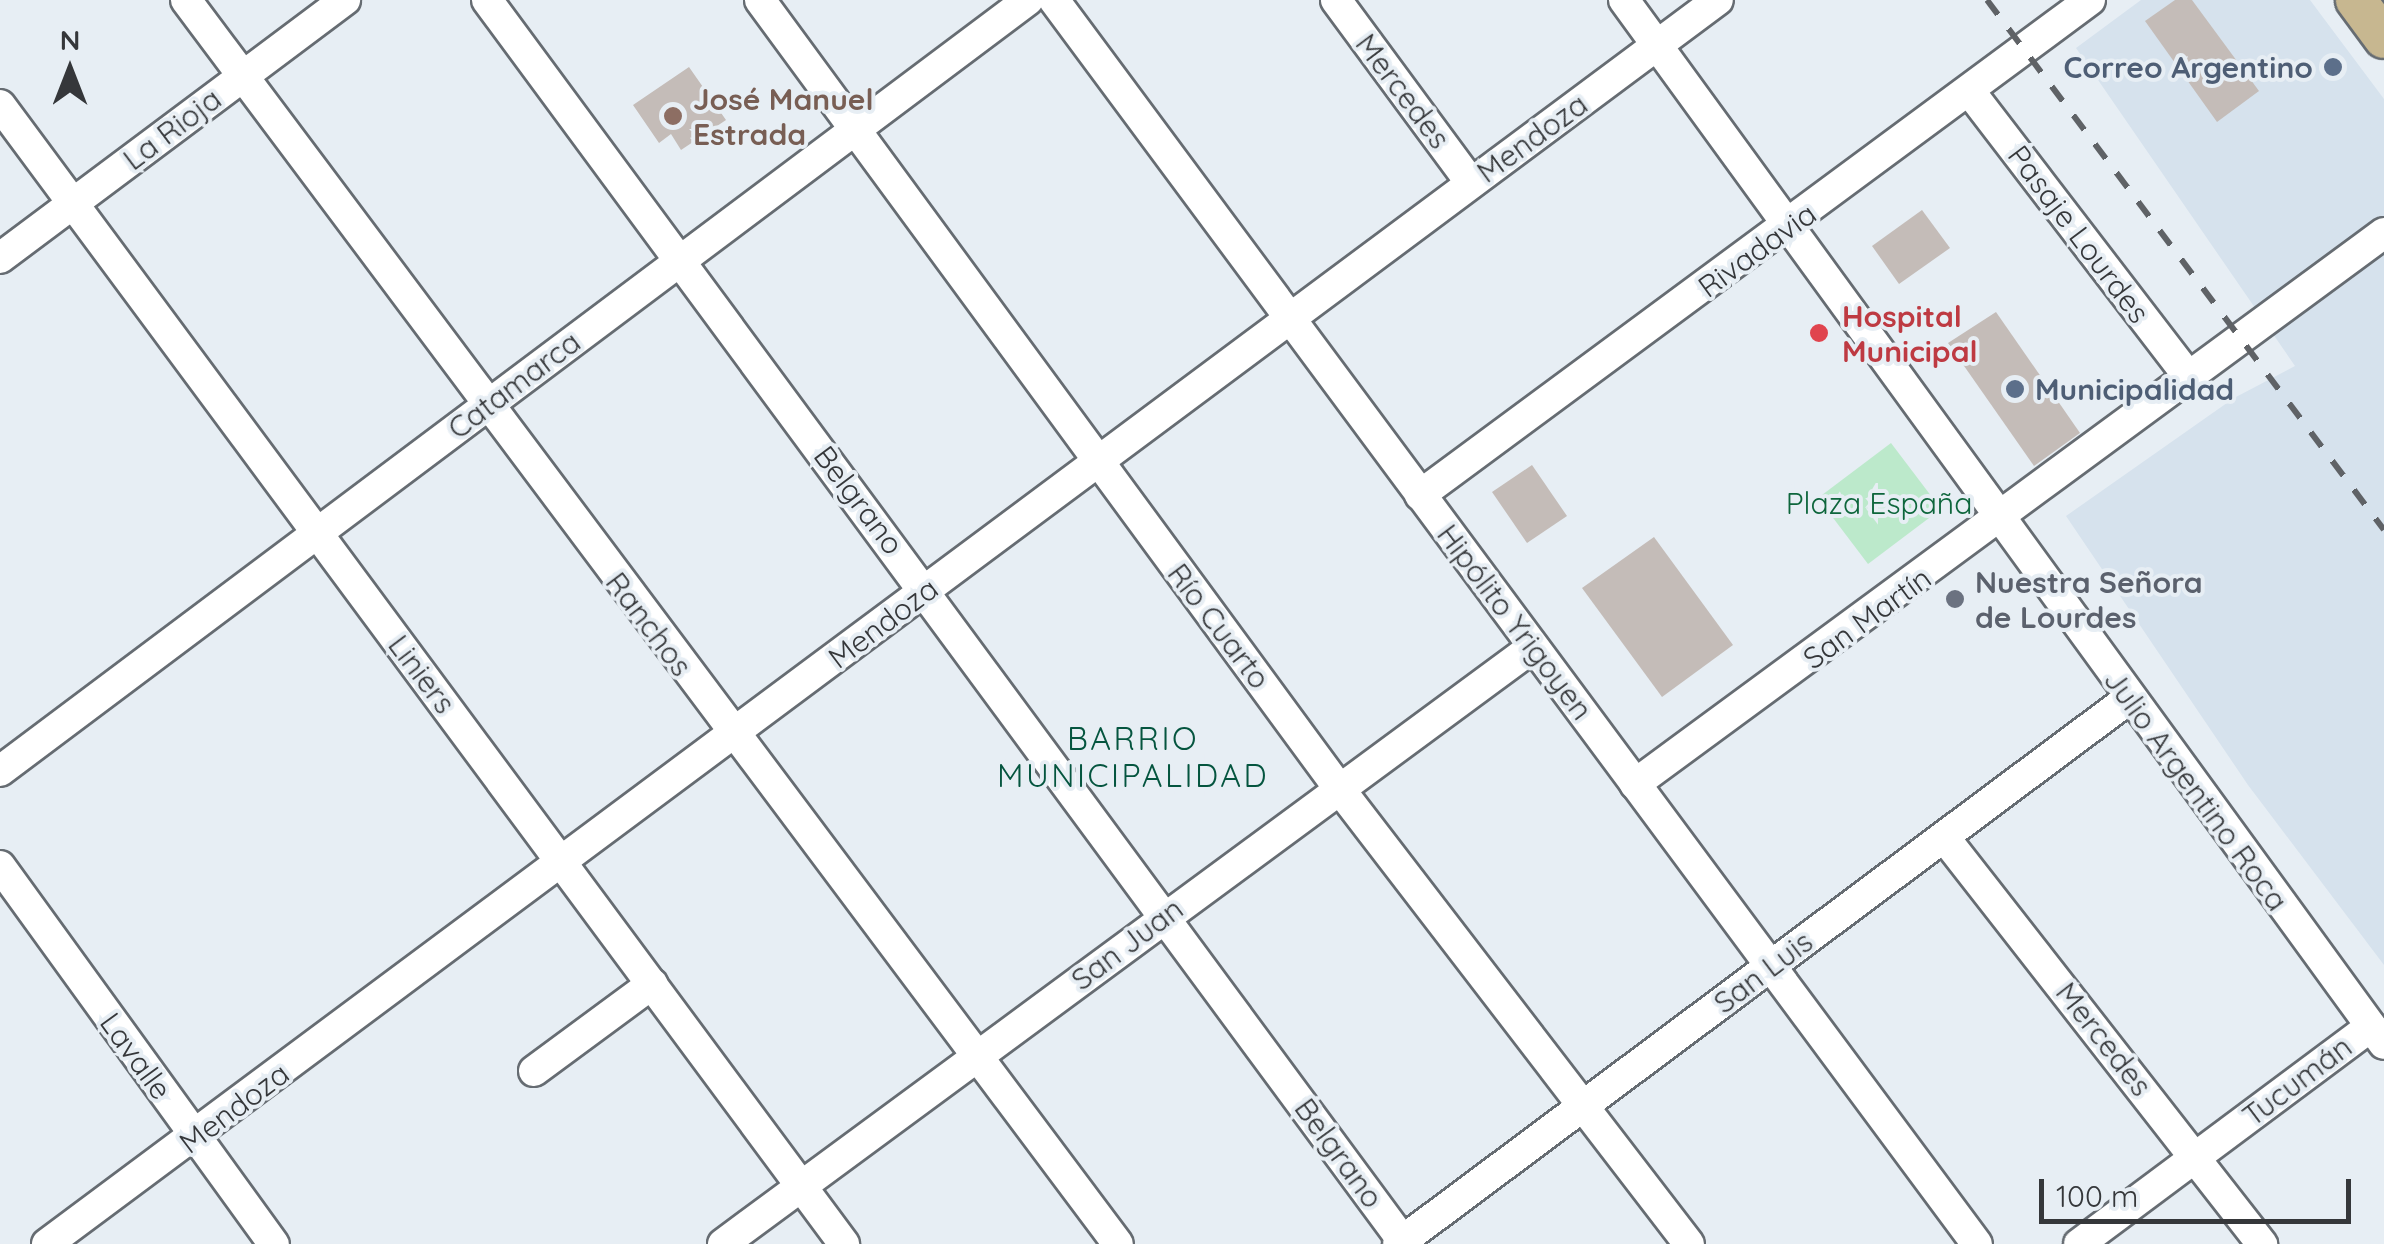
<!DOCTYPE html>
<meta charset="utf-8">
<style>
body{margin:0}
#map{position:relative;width:2384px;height:1244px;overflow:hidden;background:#e7eef4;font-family:Quicksand,sans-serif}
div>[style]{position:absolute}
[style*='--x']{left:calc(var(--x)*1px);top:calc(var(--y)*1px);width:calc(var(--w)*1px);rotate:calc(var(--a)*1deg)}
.built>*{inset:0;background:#d6e2ed}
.green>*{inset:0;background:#bce9cb}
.building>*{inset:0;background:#c4bcb8}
.roads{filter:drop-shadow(2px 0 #666c72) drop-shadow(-2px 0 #666c72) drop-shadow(0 2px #666c72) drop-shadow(0 -2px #666c72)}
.minor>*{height:30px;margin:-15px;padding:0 15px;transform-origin:15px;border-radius:15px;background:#fff}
.major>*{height:40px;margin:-20px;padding:0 20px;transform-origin:20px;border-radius:20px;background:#c7b790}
.rail>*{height:6px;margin-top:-3px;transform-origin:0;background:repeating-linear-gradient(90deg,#5f6266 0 18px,transparent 0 36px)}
.dots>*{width:28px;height:28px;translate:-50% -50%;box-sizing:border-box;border:5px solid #e7eef4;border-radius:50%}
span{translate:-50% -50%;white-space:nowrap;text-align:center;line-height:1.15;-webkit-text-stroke:8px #e7eef4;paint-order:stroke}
.service-label{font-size:30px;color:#4e5e75;font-weight:700}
.right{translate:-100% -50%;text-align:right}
.left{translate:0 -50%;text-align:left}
.street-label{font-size:30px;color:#35373a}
.education-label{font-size:30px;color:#785e54;font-weight:700}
.health-label{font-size:30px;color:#be3a42;font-weight:700}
.park-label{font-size:30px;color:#0e663c}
.worship-label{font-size:30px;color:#5b616d;font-weight:700}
.neighbourhood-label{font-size:32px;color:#05553f;letter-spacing:2.5px}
.north{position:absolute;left:20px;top:20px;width:100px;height:100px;-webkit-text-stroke:8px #e7eef4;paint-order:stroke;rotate:0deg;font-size:28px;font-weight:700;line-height:40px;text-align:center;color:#35373a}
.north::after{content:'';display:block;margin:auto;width:35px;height:45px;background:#35373a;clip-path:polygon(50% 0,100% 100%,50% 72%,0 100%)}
.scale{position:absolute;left:2039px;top:1179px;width:312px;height:45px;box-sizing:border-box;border:5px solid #35373a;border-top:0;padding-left:12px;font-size:30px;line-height:35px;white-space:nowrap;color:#35373a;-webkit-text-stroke:8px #e7eef4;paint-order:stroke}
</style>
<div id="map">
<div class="built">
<div style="clip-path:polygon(2141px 0,2310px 0,2384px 99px,2384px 965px,2248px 785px,2066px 516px,2234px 398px,2295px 366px,2076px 48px)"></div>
</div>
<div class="green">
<div style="clip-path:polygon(1891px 443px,1941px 509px,1868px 564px,1818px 498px)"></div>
</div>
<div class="building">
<div style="clip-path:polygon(2175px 0,2192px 0,2259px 91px,2217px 122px,2145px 21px)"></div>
<div style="clip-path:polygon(689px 67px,726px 120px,681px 150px,671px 134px,659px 143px,633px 105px)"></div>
<div style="clip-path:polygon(1922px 210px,1950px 248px,1899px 284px,1872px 246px)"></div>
<div style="clip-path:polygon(1996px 312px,2080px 433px,2034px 466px,1948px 343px)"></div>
<div style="clip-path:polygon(1532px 465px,1567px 516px,1527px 543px,1492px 492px)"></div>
<div style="clip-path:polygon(1654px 537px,1733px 645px,1662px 697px,1582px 588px)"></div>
</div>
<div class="roads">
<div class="minor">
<div style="--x:186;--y:0;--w:1554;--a:53.16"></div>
<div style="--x:487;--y:0;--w:1546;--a:53.57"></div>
<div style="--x:760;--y:0;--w:976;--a:53.71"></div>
<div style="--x:1338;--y:787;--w:576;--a:52.47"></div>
<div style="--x:1054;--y:0;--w:1549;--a:53.43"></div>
<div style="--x:1336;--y:0;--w:227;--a:53.6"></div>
<div style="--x:1624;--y:0;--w:1291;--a:53.95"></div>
<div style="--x:1971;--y:93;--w:355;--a:52.5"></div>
<div style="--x:0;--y:105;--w:1418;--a:53.46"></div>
<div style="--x:0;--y:258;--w:431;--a:-36.8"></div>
<div style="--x:1420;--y:495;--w:833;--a:-36.46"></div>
<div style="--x:0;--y:771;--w:1285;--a:-36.87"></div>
<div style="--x:1635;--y:784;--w:930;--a:-36.34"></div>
<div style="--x:1944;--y:837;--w:517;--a:52"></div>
<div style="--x:0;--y:866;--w:467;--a:54.1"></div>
<div style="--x:534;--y:1071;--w:147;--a:-36.4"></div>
<div style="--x:47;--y:1244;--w:2083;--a:-36.67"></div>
<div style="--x:723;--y:1244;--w:1006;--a:-36.39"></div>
<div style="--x:1398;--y:1244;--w:910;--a:-36.73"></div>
<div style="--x:2079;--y:1244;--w:364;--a:-36.7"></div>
</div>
<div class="major">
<div style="--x:2356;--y:0;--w:47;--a:53.6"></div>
</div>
</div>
<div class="rail">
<div style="--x:1987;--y:0;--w:662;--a:53.16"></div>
</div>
<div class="dots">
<div style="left:2333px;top:67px;background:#5c6f8a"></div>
<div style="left:673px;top:116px;background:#8d6e63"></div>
<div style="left:1819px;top:333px;background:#e0444e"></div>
<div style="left:2015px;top:389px;background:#5c6f8a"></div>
<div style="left:1955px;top:599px;background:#6b7280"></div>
</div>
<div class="service-label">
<span class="right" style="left:2313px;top:67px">Correo Argentino</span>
<span class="left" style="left:2035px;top:389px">Municipalidad</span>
</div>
<div class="street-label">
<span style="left:1403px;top:91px;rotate:53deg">Mercedes</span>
<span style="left:172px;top:129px;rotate:-37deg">La Rioja</span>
<span style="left:1532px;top:138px;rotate:-36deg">Mendoza</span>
<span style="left:2079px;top:234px;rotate:53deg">Pasaje Lourdes</span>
<span style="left:1757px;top:250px;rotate:-36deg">Rivadavia</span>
<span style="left:514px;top:385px;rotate:-37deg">Catamarca</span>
<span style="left:859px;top:500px;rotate:53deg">Belgrano</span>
<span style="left:1867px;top:618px;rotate:-36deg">San Martín</span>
<span style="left:1515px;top:622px;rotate:53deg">Hipólito Yrigoyen</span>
<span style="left:883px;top:623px;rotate:-37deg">Mendoza</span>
<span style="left:649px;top:624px;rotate:53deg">Ranchos</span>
<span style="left:1219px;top:626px;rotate:53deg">Río Cuarto</span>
<span style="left:422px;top:674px;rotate:53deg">Liniers</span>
<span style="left:2196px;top:790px;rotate:54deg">Julio Argentino Roca</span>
<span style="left:1127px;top:944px;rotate:-37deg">San Juan</span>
<span style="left:1763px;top:972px;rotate:-37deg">San Luis</span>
<span style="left:2104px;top:1039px;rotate:52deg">Mercedes</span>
<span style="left:136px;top:1056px;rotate:54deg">Lavalle</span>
<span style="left:2297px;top:1081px;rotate:-37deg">Tucumán</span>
<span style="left:234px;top:1108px;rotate:-37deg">Mendoza</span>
<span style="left:1339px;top:1153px;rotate:54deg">Belgrano</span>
</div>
<div class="education-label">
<span class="left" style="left:693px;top:116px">José Manuel<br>Estrada</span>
</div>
<div class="health-label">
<span class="left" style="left:1842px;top:333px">Hospital<br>Municipal</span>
</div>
<div class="park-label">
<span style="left:1879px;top:503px">Plaza España</span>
</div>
<div class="worship-label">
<span class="left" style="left:1975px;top:599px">Nuestra Señora<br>de Lourdes</span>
</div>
<div class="neighbourhood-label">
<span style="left:1133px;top:757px">BARRIO<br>MUNICIPALIDAD</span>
</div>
<div class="north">N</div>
<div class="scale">100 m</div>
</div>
